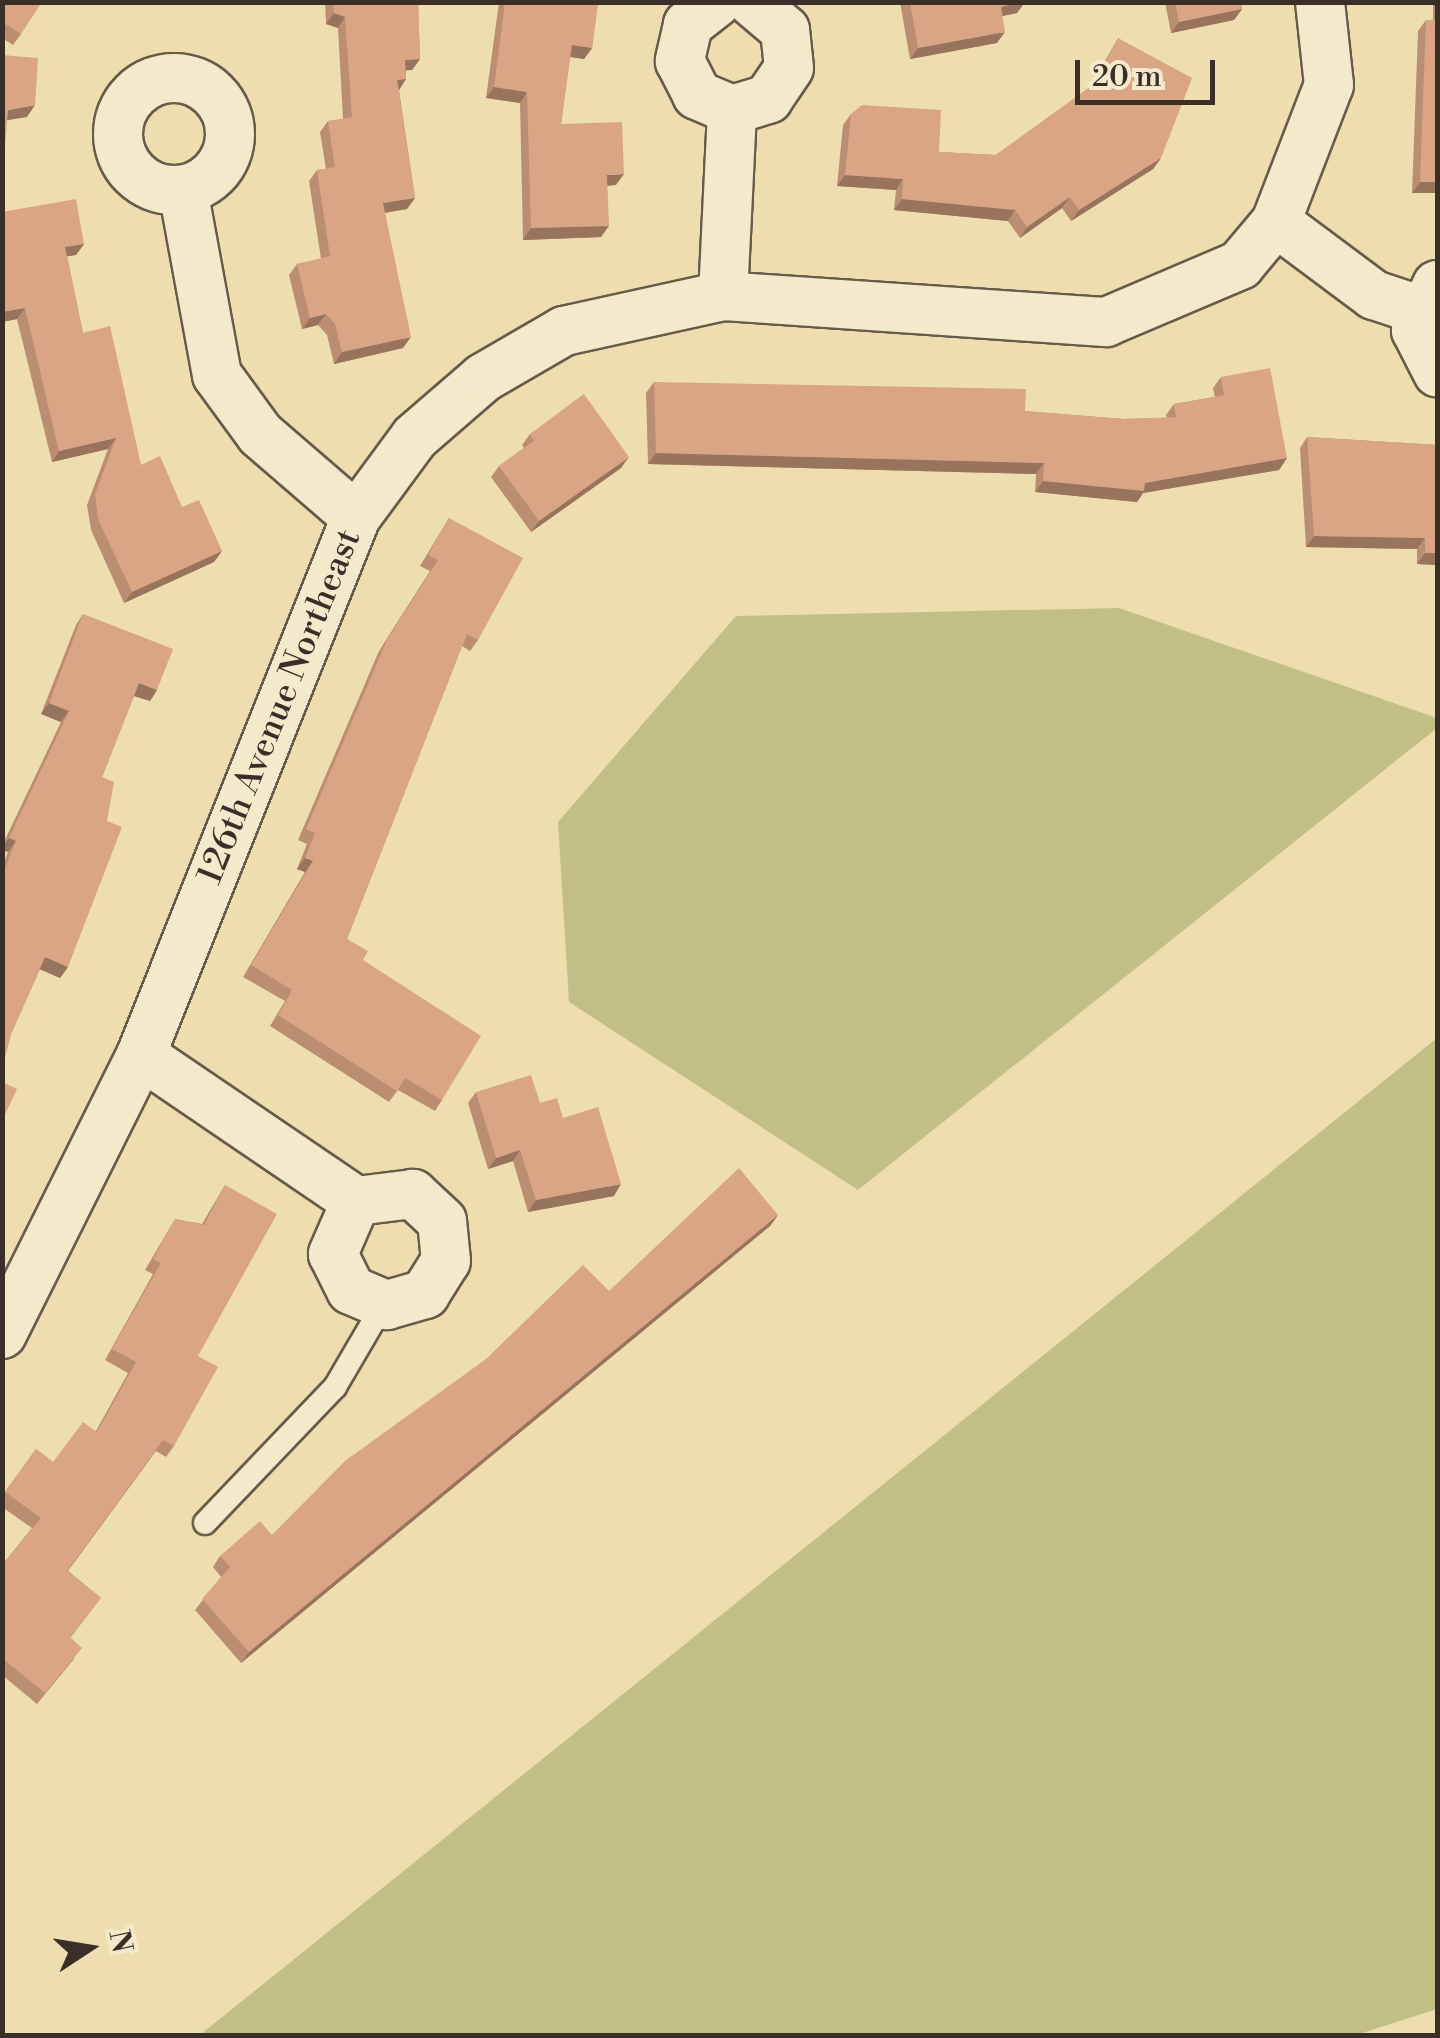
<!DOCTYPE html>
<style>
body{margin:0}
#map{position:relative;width:1440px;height:2038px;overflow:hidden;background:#eedeaf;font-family:"Libre Bodoni",serif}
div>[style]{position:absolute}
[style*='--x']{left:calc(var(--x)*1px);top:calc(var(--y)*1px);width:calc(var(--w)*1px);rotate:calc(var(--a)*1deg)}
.green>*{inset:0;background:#c1bf85}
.roads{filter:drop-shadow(2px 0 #675b4a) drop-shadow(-2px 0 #675b4a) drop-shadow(0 2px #675b4a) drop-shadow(0 -2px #675b4a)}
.service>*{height:22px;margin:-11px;padding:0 11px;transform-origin:11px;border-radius:11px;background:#f4eacb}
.minor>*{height:48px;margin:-24px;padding:0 24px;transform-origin:24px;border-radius:24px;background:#f4eacb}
.minor>.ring{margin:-24px;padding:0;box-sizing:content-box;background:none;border:48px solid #f4eacb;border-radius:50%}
.wall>*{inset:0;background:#bb8e72}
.shaded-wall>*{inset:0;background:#99745d}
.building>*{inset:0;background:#daa585}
span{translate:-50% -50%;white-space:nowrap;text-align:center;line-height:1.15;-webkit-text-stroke:9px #f4eacb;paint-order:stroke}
.street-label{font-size:35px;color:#3a2f28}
.frame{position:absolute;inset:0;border:5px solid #3a2f28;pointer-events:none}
.north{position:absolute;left:40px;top:1898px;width:100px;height:100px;-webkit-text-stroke:8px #f4eacb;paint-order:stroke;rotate:78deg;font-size:28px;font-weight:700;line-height:40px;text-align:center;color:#3a2f28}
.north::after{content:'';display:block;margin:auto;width:35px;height:45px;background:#3a2f28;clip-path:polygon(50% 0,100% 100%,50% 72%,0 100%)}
.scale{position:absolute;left:1075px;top:60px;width:140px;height:45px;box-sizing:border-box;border:5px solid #3a2f28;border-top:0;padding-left:12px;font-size:30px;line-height:35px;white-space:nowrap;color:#3a2f28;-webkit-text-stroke:8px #f4eacb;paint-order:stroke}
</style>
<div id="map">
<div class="green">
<div style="clip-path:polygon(1119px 608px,1437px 718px,1437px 728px,858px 1190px,569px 1002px,558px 822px,736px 616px)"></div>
<div style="clip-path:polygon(1437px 1038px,1437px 2009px,1353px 2036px,200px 2035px)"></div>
</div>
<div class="roads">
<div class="service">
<div style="--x:205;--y:1523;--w:188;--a:-46.3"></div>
<div style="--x:335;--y:1387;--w:95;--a:-59.7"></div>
</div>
<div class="minor">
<div style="--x:717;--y:2;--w:37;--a:142"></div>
<div style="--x:688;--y:25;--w:37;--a:103"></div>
<div style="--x:680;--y:61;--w:38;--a:63"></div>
<div style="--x:697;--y:95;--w:38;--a:23"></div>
<div style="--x:732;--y:110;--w:38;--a:-17"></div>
<div style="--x:768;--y:99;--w:37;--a:-56"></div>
<div style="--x:789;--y:68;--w:38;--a:-96"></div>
<div style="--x:785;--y:30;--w:43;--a:-139.7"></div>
<div class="ring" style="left:118px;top:78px;width:64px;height:64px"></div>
<div style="--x:183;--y:190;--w:188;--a:79.6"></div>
<div style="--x:217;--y:375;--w:73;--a:53.9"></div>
<div style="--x:260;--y:434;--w:127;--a:40.8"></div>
<div style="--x:1276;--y:222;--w:147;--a:-68.9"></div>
<div style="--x:1329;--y:85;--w:83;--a:-96.2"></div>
<div style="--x:1437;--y:285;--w:50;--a:115"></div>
<div style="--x:1416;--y:330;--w:48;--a:62.9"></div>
<div style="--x:723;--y:296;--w:186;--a:-87.2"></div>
<div style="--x:141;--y:1055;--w:260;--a:34.2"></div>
<div style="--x:356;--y:1201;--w:58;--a:113.5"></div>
<div style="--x:333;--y:1254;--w:40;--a:63.4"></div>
<div style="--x:351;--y:1290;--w:39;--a:23"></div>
<div style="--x:387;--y:1305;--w:40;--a:-16"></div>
<div style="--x:425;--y:1294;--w:39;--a:-58"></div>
<div style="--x:446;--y:1261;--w:40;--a:-95.7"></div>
<div style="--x:442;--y:1221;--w:40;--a:-137"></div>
<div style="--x:413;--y:1194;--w:57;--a:173"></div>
<div style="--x:2;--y:1334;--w:312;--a:-63.5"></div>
<div style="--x:141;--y:1055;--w:579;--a:-68.22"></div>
<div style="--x:356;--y:517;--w:99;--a:-53.6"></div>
<div style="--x:415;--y:437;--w:90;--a:-40.9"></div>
<div style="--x:483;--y:378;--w:94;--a:-30.1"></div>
<div style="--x:564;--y:331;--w:163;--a:-12.4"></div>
<div style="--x:723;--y:296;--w:384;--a:3.9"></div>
<div style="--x:1106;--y:322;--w:146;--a:-23"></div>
<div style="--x:1240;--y:265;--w:56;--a:-50.1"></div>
<div style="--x:1276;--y:222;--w:122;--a:36.7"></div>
<div style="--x:1374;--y:295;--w:47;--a:18.4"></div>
</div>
</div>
<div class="wall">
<div style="clip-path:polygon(2px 2px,21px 34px,13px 45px,2px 38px)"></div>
<div style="clip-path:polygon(325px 2px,418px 2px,420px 59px,412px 70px,406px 70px,406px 79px,399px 90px,415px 198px,407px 209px,385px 213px,403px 348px,334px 364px,327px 335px,318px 325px,302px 329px,289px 275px,297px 264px,321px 259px,309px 181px,317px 170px,326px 169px,320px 132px,328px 121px,343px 119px,338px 28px,326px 24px)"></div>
<div style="clip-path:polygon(499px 2px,598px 2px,592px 48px,584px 59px,570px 57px,561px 124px,616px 185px,607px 186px,601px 237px,523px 240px,520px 103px,486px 98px)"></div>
<div style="clip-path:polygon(900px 2px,1025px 2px,1017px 13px,1002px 16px,997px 43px,910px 59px)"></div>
<div style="clip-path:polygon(1165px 2px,1241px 2px,1242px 9px,1234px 20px,1171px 33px)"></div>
<div style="clip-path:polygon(1433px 2px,1438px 2px,1438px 193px,1412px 193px,1418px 31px,1426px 20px,1433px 20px)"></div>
<div style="clip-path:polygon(1118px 38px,1161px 158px,1153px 169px,1071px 221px,1062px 208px,1020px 238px,1008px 221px,894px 210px,896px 190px,837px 186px,843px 125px,851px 114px,939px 152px,996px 155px,1090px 87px)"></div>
<div style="clip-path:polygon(2px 212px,84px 244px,76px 255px,67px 256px,83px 333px,141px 465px,182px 507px,222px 551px,214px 562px,124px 603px,91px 530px,87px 505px,108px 449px,52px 462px,17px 319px,2px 322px)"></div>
<div style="clip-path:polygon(1221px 377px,1287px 458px,1279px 470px,1143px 493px,1137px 502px,1035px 492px,1036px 474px,648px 464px,646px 393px,654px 382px,1124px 419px,1167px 418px,1166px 415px,1174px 404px,1215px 397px,1213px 388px)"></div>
<div style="clip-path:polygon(530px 434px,621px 468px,531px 532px,491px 477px,499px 466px,524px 448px,522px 445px)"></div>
<div style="clip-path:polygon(1307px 437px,1438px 445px,1438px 565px,1417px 564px,1417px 549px,1306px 547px,1300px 448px)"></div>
<div style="clip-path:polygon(449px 518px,478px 640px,470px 651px,462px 646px,347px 939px,363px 960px,442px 1100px,435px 1111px,398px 1090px,389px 1102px,270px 1026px,285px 1001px,243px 977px,305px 872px,297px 869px,307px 844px,298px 840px,379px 651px,430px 571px,420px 566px)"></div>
<div style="clip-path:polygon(83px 614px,157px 690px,150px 701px,134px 696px,102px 777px,68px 967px,60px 978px,40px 969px,11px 1034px,2px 1068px,2px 867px,8px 852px,2px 850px,2px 846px,61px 722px,41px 714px,76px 625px)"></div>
<div style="clip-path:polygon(476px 1092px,540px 1103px,563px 1118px,614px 1196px,528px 1212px,513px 1161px,488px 1169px,468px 1103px)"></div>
<div style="clip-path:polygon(225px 1185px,198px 1356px,174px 1446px,166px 1457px,156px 1451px,68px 1571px,101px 1598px,70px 1638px,74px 1659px,37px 1704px,2px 1675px,2px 1565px,32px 1528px,2px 1507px,2px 1496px,36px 1449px,53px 1462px,96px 1431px,128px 1373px,105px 1360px,153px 1274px,145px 1270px,175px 1219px,202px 1224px)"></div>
<div style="clip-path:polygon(778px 1215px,770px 1226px,241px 1663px,195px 1610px,221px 1577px,213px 1567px,220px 1556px,272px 1535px,609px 1291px)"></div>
</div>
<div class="shaded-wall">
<div style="clip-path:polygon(1025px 2px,1017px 13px,993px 18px,1001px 7px)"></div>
<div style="clip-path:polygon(1242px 9px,1234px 20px,1171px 33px,1179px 22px)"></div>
<div style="clip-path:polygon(334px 13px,345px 17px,338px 28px,326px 24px)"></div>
<div style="clip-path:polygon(1005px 32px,997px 43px,910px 59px,918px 48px)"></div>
<div style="clip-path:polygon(572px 45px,592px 48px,584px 59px,564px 56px)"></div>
<div style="clip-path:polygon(420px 59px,412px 70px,398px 71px,405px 60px)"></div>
<div style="clip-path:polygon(406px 79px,399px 90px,397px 80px)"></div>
<div style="clip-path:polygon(494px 87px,527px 92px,520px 103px,486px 98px)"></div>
<div style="clip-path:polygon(35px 105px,27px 117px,2px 121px,8px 110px)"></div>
<div style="clip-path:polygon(1161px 158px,1153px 169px,1071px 221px,1079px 210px)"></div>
<div style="clip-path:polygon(624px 174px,616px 185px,599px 186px,607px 175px)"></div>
<div style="clip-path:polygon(845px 175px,903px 179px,896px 190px,837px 186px)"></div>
<div style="clip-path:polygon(1420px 182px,1438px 182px,1438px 193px,1412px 193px)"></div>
<div style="clip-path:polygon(1070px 197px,1062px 208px,1020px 238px,1027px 227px)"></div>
<div style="clip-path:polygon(415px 198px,407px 209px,376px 214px,383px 203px)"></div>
<div style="clip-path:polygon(902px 199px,1015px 210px,1008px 221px,894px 210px)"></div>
<div style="clip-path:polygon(609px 226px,601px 237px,523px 240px,531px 228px)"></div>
<div style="clip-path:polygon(84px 244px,76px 255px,57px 258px,65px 247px)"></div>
<div style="clip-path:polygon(25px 308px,17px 319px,2px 322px,2px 312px)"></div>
<div style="clip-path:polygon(326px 314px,318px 325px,302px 329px,310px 318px)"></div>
<div style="clip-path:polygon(411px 337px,403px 348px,334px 364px,342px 352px)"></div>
<div style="clip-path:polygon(116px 438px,108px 449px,52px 462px,59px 451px)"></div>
<div style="clip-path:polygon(656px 453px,1044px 463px,1036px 474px,648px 464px)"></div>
<div style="clip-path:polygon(629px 457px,621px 468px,531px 532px,539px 521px)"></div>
<div style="clip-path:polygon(1287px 458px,1279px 470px,1143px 493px,1137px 502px,1035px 492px,1043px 481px,1145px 483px)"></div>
<div style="clip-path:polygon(1314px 536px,1425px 538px,1417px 549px,1306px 547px)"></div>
<div style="clip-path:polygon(222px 551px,214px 562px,124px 603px,132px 592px)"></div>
<div style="clip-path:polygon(1425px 553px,1438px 553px,1438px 565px,1417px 564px)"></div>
<div style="clip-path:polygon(139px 683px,157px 690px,150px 701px,131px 695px)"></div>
<div style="clip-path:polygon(49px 703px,69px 711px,61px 722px,41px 714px)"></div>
<div style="clip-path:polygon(9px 838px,16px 841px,8px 852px,2px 850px,2px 847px)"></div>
<div style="clip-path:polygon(305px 858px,313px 861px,305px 872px,297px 869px)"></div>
<div style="clip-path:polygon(45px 957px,68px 967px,60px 978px,37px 968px)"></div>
<div style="clip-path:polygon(520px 1150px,513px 1161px,488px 1169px,496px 1158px)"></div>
<div style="clip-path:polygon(621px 1184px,614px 1196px,528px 1212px,536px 1200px)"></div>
<div style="clip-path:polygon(778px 1215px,770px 1226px,241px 1663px,249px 1652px)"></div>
</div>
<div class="building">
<div style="clip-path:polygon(2px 2px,42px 2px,21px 34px,2px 22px)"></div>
<div style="clip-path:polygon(333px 2px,418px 2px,420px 59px,405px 60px,406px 79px,397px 80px,415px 198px,383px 203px,411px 337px,342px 352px,335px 324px,326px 314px,310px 318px,297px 264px,330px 256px,317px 170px,335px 167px,328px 121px,352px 117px,345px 17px,334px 13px)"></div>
<div style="clip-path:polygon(505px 2px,598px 2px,592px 48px,572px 45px,561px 124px,622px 122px,624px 174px,607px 175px,609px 226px,531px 228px,527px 92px,494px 87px)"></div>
<div style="clip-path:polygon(910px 2px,1022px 2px,1001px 7px,1005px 32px,918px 48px)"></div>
<div style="clip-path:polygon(1175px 2px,1241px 2px,1242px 9px,1179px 22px)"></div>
<div style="clip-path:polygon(1426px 20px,1438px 20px,1438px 182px,1420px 182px)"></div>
<div style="clip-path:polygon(1118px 38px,1192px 78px,1161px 158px,1079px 210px,1070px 197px,1027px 227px,1015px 210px,902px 199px,903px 179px,845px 175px,851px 114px,862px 105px,941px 110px,939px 152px,996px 155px,1093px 85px)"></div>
<div style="clip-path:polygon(2px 55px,38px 58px,35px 105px,8px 110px,4px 158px,2px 158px)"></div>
<div style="clip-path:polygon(76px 199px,84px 244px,65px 247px,83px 333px,110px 326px,141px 465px,160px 456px,182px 507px,199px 500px,222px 551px,132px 592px,98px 519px,95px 494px,116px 438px,59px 451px,25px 308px,2px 312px,2px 212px)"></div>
<div style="clip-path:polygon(1270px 368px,1287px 458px,1145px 483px,1144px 491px,1043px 481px,1044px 463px,656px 453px,654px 382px,1026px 389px,1025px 411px,1124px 419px,1176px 417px,1174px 404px,1224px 395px,1221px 377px)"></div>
<div style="clip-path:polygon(584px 394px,629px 457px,539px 521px,499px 466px,534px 441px,530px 434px)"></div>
<div style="clip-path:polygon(1307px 437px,1438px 445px,1438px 553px,1425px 553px,1425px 538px,1314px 536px)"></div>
<div style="clip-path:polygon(449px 518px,523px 558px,478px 640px,467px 634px,347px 939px,368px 951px,363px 960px,481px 1036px,442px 1100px,405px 1078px,397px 1091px,278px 1015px,292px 990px,251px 965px,313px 861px,305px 858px,315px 833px,306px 829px,387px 640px,438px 560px,428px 555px)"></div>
<div style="clip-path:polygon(83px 614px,173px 649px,157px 690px,139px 683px,102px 777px,114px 782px,107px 821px,122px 827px,68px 967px,45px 957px,11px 1034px,2px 1068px,2px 875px,16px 841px,9px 838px,69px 711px,49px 703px)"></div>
<div style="clip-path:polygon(531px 1075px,540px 1103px,557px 1098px,563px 1118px,598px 1107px,621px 1184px,536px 1200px,520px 1150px,496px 1158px,476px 1092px)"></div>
<div style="clip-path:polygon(2px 1082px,17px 1089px,2px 1121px)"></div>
<div style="clip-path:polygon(739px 1168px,778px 1215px,249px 1652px,202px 1599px,230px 1567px,220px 1556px,260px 1521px,272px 1535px,345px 1461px,486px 1359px,583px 1265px,609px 1291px)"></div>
<div style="clip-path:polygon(225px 1185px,277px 1214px,198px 1356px,218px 1367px,174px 1446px,163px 1440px,67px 1571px,101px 1598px,70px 1637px,82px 1648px,45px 1693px,2px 1658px,2px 1565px,41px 1518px,5px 1492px,36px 1449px,53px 1462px,83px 1422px,97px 1432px,136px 1362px,112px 1349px,161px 1263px,153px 1259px,175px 1219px,204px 1225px)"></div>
</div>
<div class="street-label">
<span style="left:280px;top:707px;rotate:-68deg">126th Avenue Northeast</span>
</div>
<div class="frame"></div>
<div class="north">N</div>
<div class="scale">20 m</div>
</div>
